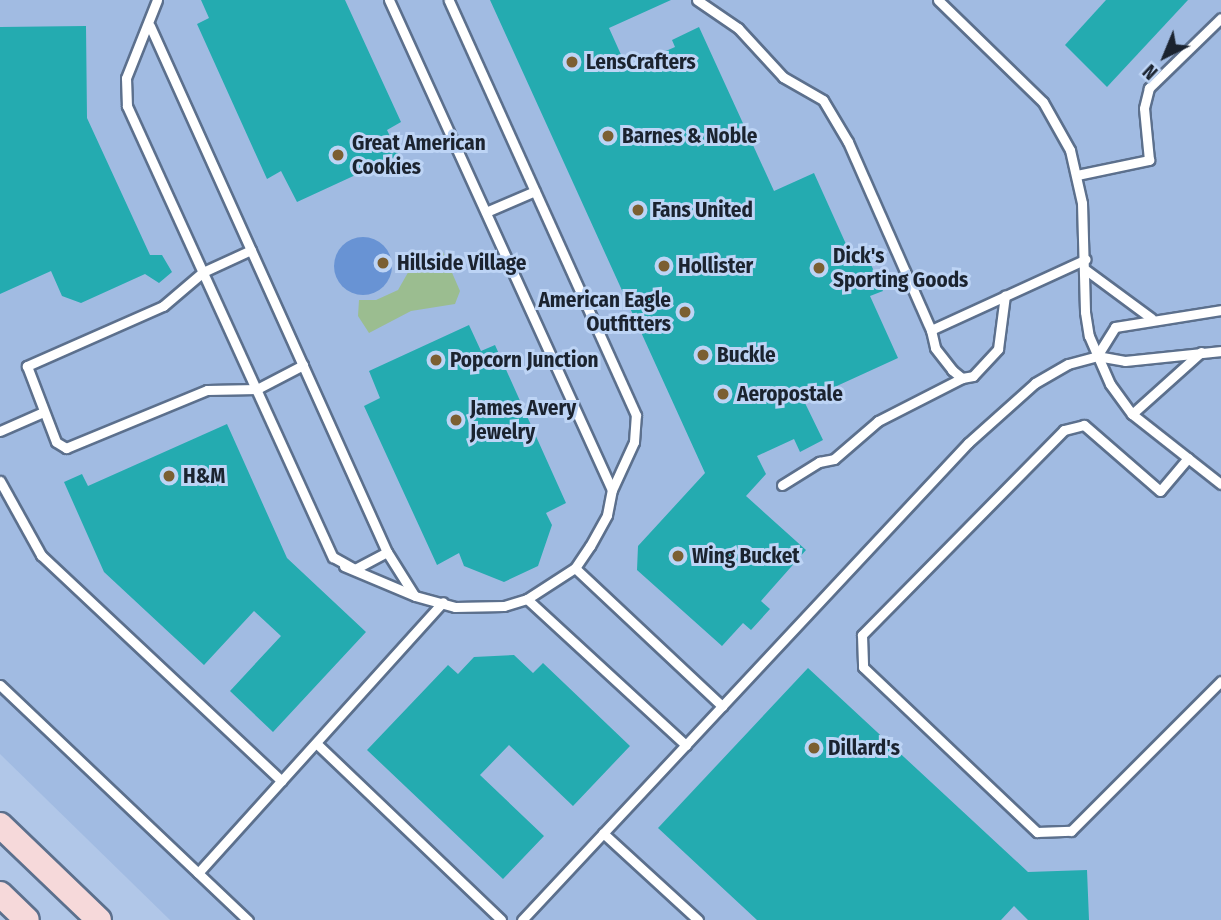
<!DOCTYPE html>
<style>
body{margin:0}
#map{position:relative;width:1221px;height:920px;overflow:hidden;background:#b1c7e8;font-family:"Fira Sans Condensed",sans-serif}
div>[style]{position:absolute}
[style*='--x']{left:calc(var(--x)*1px);top:calc(var(--y)*1px);width:calc(var(--w)*1px);rotate:calc(var(--a)*1deg)}
.built>*{inset:0;background:#a1bbe2}
.green>*{inset:0;background:#9bbd90}
.water>*{inset:0;background:#6893d4}
.round{border-radius:50%}
.building>*{inset:0;background:#24abb0}
.roads{filter:drop-shadow(2px 0 #5c708d) drop-shadow(-2px 0 #5c708d) drop-shadow(0 2px #5c708d) drop-shadow(0 -2px #5c708d)}
.lane>*{height:9px;margin:-4.5px;padding:0 4.5px;transform-origin:4.5px;border-radius:4.5px;background:#fff}
.secondary>*{height:24px;margin:-12px;padding:0 12px;transform-origin:12px;border-radius:12px;background:#f6d9da}
.dots>*{width:19px;height:19px;translate:-50% -50%;box-sizing:border-box;border:4px solid #bdd4f5;border-radius:50%}
span{translate:-50% -50%;white-space:nowrap;text-align:center;line-height:1.15;-webkit-text-stroke:6px #bdd4f5;paint-order:stroke}
.poi-label{font-size:21px;color:#1b232f;font-weight:700}
.left{translate:0 -50%;text-align:left}
.right{translate:-100% -50%;text-align:right}
.north{position:absolute;left:1130px;top:21px;width:70px;height:70px;-webkit-text-stroke:5px #bdd4f5;paint-order:stroke;rotate:223deg;font-size:19px;font-weight:700;line-height:28px;text-align:center;color:#1b232f}
.north::after{content:'';display:block;margin:auto;width:24px;height:32px;background:#1b232f;clip-path:polygon(50% 0,100% 100%,50% 72%,0 100%)}
</style>
<div id="map">
<div class="built">
<div style="clip-path:polygon(0 0,1221px 0,1221px 920px,170px 920px,0 754px)"></div>
</div>
<div class="green">
<div style="clip-path:polygon(443px 252px,460px 291px,455px 304px,411px 311px,369px 333px,358px 316px,359px 300px,376px 300px,398px 290px,414px 262px)"></div>
</div>
<div class="water">
<div class="round" style="left:334px;top:237px;width:58px;height:58px"></div>
</div>
<div class="building">
<div style="clip-path:polygon(201px 0,345px 0,401px 122px,387px 130px,399px 155px,297px 202px,281px 171px,267px 179px,197px 24px,209px 18px)"></div>
<div style="clip-path:polygon(490px 0,671px 0,609px 28px,627px 68px,675px 47px,672px 40px,699px 27px,774px 191px,814px 173px,850px 253px,863px 247px,883px 291px,870px 296px,898px 358px,804px 401px,823px 440px,800px 452px,794px 439px,757px 456px,766px 474px,746px 496px,806px 550px,761px 601px,770px 609px,751px 630px,743px 623px,722px 646px,637px 570px,638px 546px,705px 473px)"></div>
<div style="clip-path:polygon(1106px 0,1188px 0,1107px 87px,1065px 45px)"></div>
<div style="clip-path:polygon(86px 26px,87px 118px,150px 255px,162px 255px,172px 272px,159px 283px,145px 274px,81px 303px,62px 296px,51px 271px,0 294px,0 27px)"></div>
<div style="clip-path:polygon(469px 325px,481px 351px,495px 345px,566px 503px,546px 513px,552px 525px,538px 566px,504px 582px,464px 566px,459px 553px,437px 565px,364px 406px,380px 398px,369px 371px)"></div>
<div style="clip-path:polygon(227px 424px,287px 558px,366px 632px,273px 732px,230px 691px,281px 636px,254px 611px,204px 665px,104px 572px,64px 482px,82px 474px,88px 486px)"></div>
<div style="clip-path:polygon(514px 655px,533px 673px,543px 663px,630px 746px,573px 806px,509px 745px,480px 775px,544px 836px,503px 879px,367px 750px,448px 665px,458px 674px,474px 657px)"></div>
<div style="clip-path:polygon(808px 668px,1028px 872px,1087px 870px,1089px 920px,1028px 920px,1014px 906px,1001px 920px,757px 920px,658px 828px)"></div>
</div>
<div class="roads">
<div class="lane">
<div style="--x:157;--y:0;--w:84;--a:111.7"></div>
<div style="--x:126;--y:78;--w:28;--a:88"></div>
<div style="--x:127;--y:106;--w:496;--a:65.5"></div>
<div style="--x:333;--y:557;--w:25;--a:29"></div>
<div style="--x:355;--y:569;--w:36;--a:-28"></div>
<div style="--x:389;--y:0;--w:538;--a:65.53"></div>
<div style="--x:697;--y:0;--w:50;--a:34.3"></div>
<div style="--x:738;--y:28;--w:67;--a:47.4"></div>
<div style="--x:783;--y:77;--w:46;--a:29.9"></div>
<div style="--x:823;--y:100;--w:49;--a:59.2"></div>
<div style="--x:848;--y:142;--w:206;--a:66.2"></div>
<div style="--x:931;--y:330;--w:170;--a:-24.6"></div>
<div style="--x:938;--y:0;--w:146;--a:44.2"></div>
<div style="--x:1043;--y:102;--w:55;--a:60.6"></div>
<div style="--x:1070;--y:150;--w:54;--a:77.2"></div>
<div style="--x:1082;--y:203;--w:109;--a:88.4"></div>
<div style="--x:1085;--y:312;--w:24;--a:81"></div>
<div style="--x:1089;--y:336;--w:52;--a:66.4"></div>
<div style="--x:1110;--y:384;--w:37;--a:54"></div>
<div style="--x:1132;--y:414;--w:113;--a:38.2"></div>
<div style="--x:150;--y:26;--w:577;--a:65.75"></div>
<div style="--x:387;--y:552;--w:51;--a:57.9"></div>
<div style="--x:1077;--y:175;--w:74;--a:-11.8"></div>
<div style="--x:1149;--y:160;--w:52;--a:-95.5"></div>
<div style="--x:1144;--y:108;--w:21;--a:-76"></div>
<div style="--x:1149;--y:88;--w:100;--a:-44.2"></div>
<div style="--x:486;--y:212;--w:53;--a:-23.2"></div>
<div style="--x:251;--y:250;--w:53;--a:155.4"></div>
<div style="--x:203;--y:272;--w:52;--a:139.6"></div>
<div style="--x:163;--y:306;--w:149;--a:156.2"></div>
<div style="--x:27;--y:366;--w:81;--a:69.1"></div>
<div style="--x:56;--y:442;--w:12;--a:31"></div>
<div style="--x:66;--y:448;--w:152;--a:-22.4"></div>
<div style="--x:207;--y:390;--w:50;--a:-1.1"></div>
<div style="--x:257;--y:389;--w:52;--a:-27.6"></div>
<div style="--x:1086;--y:270;--w:81;--a:36.4"></div>
<div style="--x:931;--y:330;--w:18;--a:77"></div>
<div style="--x:935;--y:348;--w:28;--a:52"></div>
<div style="--x:952;--y:370;--w:13;--a:39"></div>
<div style="--x:962;--y:378;--w:11;--a:-10"></div>
<div style="--x:973;--y:376;--w:37;--a:-47"></div>
<div style="--x:998;--y:349;--w:54;--a:-82.6"></div>
<div style="--x:1097;--y:356;--w:34;--a:-58"></div>
<div style="--x:1115;--y:327;--w:107;--a:-9.1"></div>
<div style="--x:1132;--y:414;--w:93;--a:-41.9"></div>
<div style="--x:0;--y:431;--w:47;--a:-23.8"></div>
<div style="--x:1188;--y:458;--w:43;--a:130.3"></div>
<div style="--x:1160;--y:491;--w:101;--a:-139"></div>
<div style="--x:1084;--y:425;--w:21;--a:166"></div>
<div style="--x:1064;--y:430;--w:288;--a:134.6"></div>
<div style="--x:862;--y:635;--w:32;--a:88"></div>
<div style="--x:863;--y:667;--w:240;--a:43.5"></div>
<div style="--x:1037;--y:832;--w:34;--a:-2"></div>
<div style="--x:1071;--y:831;--w:212;--a:-45"></div>
<div style="--x:0;--y:481;--w:85;--a:61"></div>
<div style="--x:41;--y:555;--w:330;--a:43.2"></div>
<div style="--x:782;--y:485;--w:44;--a:-31.9"></div>
<div style="--x:819;--y:462;--w:15;--a:-11"></div>
<div style="--x:834;--y:459;--w:58;--a:-40.8"></div>
<div style="--x:878;--y:421;--w:94;--a:-27.1"></div>
<div style="--x:344;--y:566;--w:77;--a:22.9"></div>
<div style="--x:415;--y:596;--w:41;--a:15.4"></div>
<div style="--x:455;--y:607;--w:49;--a:-1.2"></div>
<div style="--x:504;--y:606;--w:24;--a:-17"></div>
<div style="--x:527;--y:599;--w:57;--a:-32.9"></div>
<div style="--x:575;--y:568;--w:27;--a:-56"></div>
<div style="--x:590;--y:546;--w:35;--a:-61"></div>
<div style="--x:607;--y:515;--w:25;--a:-79"></div>
<div style="--x:612;--y:490;--w:53;--a:-65.4"></div>
<div style="--x:634;--y:442;--w:27;--a:-86"></div>
<div style="--x:636;--y:415;--w:455;--a:-114.3"></div>
<div style="--x:575;--y:568;--w:202;--a:43.2"></div>
<div style="--x:527;--y:599;--w:216;--a:42.6"></div>
<div style="--x:0;--y:685;--w:342;--a:43.5"></div>
<div style="--x:316;--y:743;--w:256;--a:43.7"></div>
<div style="--x:603;--y:833;--w:129;--a:42.5"></div>
<div style="--x:198;--y:873;--w:365;--a:-47.9"></div>
<div style="--x:522;--y:920;--w:653;--a:-46.92"></div>
<div style="--x:968;--y:443;--w:90;--a:-41.8"></div>
<div style="--x:1035;--y:383;--w:38;--a:-30"></div>
<div style="--x:1068;--y:364;--w:30;--a:-15"></div>
<div style="--x:1097;--y:356;--w:28;--a:10"></div>
<div style="--x:1125;--y:361;--w:97;--a:-5.9"></div>
</div>
<div class="secondary">
<div style="--x:0;--y:825;--w:137;--a:43.8"></div>
<div style="--x:0;--y:894;--w:37;--a:44"></div>
</div>
</div>
<div class="dots">
<div style="left:572px;top:62px;background:#7b5f32"></div>
<div style="left:608px;top:136px;background:#7b5f32"></div>
<div style="left:338px;top:155px;background:#7b5f32"></div>
<div style="left:638px;top:210px;background:#7b5f32"></div>
<div style="left:383px;top:263px;background:#7b5f32"></div>
<div style="left:664px;top:266px;background:#7b5f32"></div>
<div style="left:819px;top:268px;background:#7b5f32"></div>
<div style="left:685px;top:312px;background:#7b5f32"></div>
<div style="left:703px;top:355px;background:#7b5f32"></div>
<div style="left:436px;top:360px;background:#7b5f32"></div>
<div style="left:723px;top:394px;background:#7b5f32"></div>
<div style="left:456px;top:420px;background:#7b5f32"></div>
<div style="left:169px;top:476px;background:#7b5f32"></div>
<div style="left:678px;top:556px;background:#7b5f32"></div>
<div style="left:814px;top:748px;background:#7b5f32"></div>
</div>
<div class="poi-label">
<span class="left" style="left:586px;top:62px">LensCrafters</span>
<span class="left" style="left:622px;top:136px">Barnes &amp; Noble</span>
<span class="left" style="left:352px;top:155px">Great American<br>Cookies</span>
<span class="left" style="left:652px;top:210px">Fans United</span>
<span class="left" style="left:833px;top:268px">Dick's<br>Sporting Goods</span>
<span class="left" style="left:397px;top:263px">Hillside Village</span>
<span class="left" style="left:678px;top:266px">Hollister</span>
<span class="right" style="left:671px;top:312px">American Eagle<br>Outfitters</span>
<span class="left" style="left:717px;top:355px">Buckle</span>
<span class="left" style="left:450px;top:360px">Popcorn Junction</span>
<span class="left" style="left:737px;top:394px">Aeropostale</span>
<span class="left" style="left:470px;top:420px">James Avery<br>Jewelry</span>
<span class="left" style="left:183px;top:476px">H&amp;M</span>
<span class="left" style="left:692px;top:556px">Wing Bucket</span>
<span class="left" style="left:828px;top:748px">Dillard's</span>
</div>
<div class="north">N</div>
</div>
